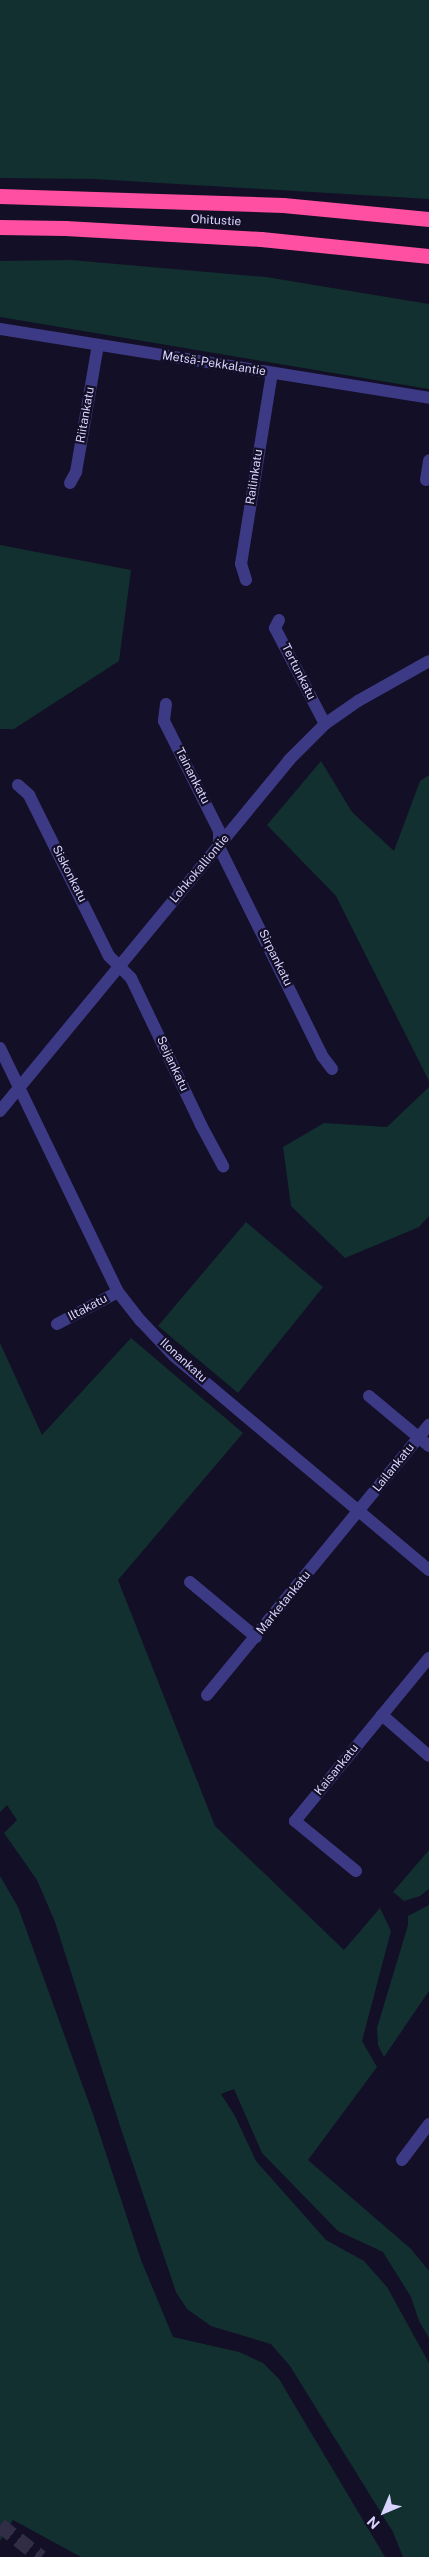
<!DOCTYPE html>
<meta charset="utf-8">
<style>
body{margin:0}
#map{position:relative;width:429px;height:2557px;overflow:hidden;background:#130f26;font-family:"Public Sans",sans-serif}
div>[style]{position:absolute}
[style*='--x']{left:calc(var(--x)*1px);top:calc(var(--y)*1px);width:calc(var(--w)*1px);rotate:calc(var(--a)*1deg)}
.green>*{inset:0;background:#12302f}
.highway-tunnel>*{height:15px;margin-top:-7.5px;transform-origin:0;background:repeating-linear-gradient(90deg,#312d47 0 15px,transparent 0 23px)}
.minor>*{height:12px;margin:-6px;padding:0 6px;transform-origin:6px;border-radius:6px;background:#3d3a85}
.highway>*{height:15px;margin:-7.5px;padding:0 7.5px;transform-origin:7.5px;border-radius:7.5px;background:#ff4fa3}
span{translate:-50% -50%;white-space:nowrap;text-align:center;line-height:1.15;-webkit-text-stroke:4.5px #130f26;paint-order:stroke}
.street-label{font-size:12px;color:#d9d4ff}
.north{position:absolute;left:359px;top:2487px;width:50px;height:50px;-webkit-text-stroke:4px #130f26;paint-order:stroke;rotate:225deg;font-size:14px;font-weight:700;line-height:20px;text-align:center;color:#d9d4ff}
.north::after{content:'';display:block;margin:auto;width:18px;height:22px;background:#d9d4ff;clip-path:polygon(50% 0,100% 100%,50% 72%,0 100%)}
</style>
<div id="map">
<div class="green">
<div style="clip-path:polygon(0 0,429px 0,429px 199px,94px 179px,0 178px)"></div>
<div style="clip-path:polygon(71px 260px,266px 277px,429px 304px,429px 389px,0 317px,0 261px)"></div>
<div style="clip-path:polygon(0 545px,131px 570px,119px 661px,14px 729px,0 729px)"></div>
<div style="clip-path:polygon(321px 761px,352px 812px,394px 851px,420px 781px,429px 775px,429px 1081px,336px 896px,267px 825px)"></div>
<div style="clip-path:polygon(429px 1087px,429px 1216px,419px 1227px,345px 1258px,291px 1206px,283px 1147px,324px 1123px,387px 1127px)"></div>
<div style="clip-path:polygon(246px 1222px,323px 1287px,238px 1393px,158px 1326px)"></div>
<div style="clip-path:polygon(131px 1338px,243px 1433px,118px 1580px,215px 1826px,344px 1950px,380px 1908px,391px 1931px,362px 2041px,377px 2067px,308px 2160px,411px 2249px,429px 2271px,429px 2338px,419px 2321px,411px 2297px,383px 2252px,338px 2231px,262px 2153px,234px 2089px,221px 2094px,235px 2116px,256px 2161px,326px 2240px,364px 2261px,387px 2287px,429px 2363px,429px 2557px,403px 2557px,393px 2532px,290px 2366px,271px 2344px,211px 2326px,187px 2309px,176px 2292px,121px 2129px,55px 1922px,37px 1880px,4px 1833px,17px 1820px,7px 1805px,0 1812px,0 1343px,42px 1435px)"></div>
<div style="clip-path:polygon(429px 1850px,429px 1889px,420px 1896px,404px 1901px,393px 1892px)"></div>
<div style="clip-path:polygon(0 1876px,18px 1907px,94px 2117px,141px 2260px,173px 2337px,239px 2352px,263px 2363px,279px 2379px,385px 2557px,81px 2557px,13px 2520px,0 2541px)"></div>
<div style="clip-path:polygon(429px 1905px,429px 1991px,384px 2057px,378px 2045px,377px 2028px,408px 1925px,408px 1916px)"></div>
</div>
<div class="highway-tunnel">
<div style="--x:0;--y:2525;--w:52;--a:38"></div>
</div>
<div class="minor">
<div style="--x:0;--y:329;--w:435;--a:9.1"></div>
<div style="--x:426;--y:480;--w:20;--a:-81"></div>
<div style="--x:70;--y:483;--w:13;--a:-61"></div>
<div style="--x:76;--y:472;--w:129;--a:-80.2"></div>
<div style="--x:246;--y:580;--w:17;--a:-107"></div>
<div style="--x:241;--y:564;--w:193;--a:-80.8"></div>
<div style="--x:279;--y:620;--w:9;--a:117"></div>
<div style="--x:275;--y:628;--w:108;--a:62.5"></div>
<div style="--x:166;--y:704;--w:17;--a:97"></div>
<div style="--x:164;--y:721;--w:123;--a:63.4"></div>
<div style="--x:219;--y:831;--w:16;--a:90"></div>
<div style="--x:219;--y:847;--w:234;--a:63.7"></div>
<div style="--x:323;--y:1057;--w:15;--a:53"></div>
<div style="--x:18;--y:785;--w:15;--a:42"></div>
<div style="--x:29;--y:795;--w:180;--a:63.6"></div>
<div style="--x:109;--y:956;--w:31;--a:45"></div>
<div style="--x:131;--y:978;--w:163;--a:64.5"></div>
<div style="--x:201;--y:1125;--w:47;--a:61.8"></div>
<div style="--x:0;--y:1048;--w:271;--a:64.2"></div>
<div style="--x:118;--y:1292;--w:37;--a:52"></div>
<div style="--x:141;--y:1321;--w:48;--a:46.7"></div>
<div style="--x:174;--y:1356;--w:333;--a:40"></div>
<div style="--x:0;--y:1111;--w:455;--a:-50.5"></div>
<div style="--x:289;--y:760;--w:51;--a:-45"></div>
<div style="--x:325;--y:724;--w:40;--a:-34.9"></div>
<div style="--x:358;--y:701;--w:81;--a:-29.4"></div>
<div style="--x:57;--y:1324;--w:69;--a:-27.7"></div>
<div style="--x:369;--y:1396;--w:78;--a:39.8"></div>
<div style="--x:190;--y:1582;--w:86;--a:39.8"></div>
<div style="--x:207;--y:1695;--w:350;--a:-50.6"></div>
<div style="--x:382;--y:1715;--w:62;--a:41.1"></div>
<div style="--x:356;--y:1871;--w:79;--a:-140.7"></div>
<div style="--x:295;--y:1821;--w:211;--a:-50.6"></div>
<div style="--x:402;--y:2160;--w:45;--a:-53.1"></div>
</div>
<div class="highway">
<div style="--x:0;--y:196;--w:283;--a:1.8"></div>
<div style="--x:283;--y:205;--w:147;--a:5.5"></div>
<div style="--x:0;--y:227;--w:65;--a:0.9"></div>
<div style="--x:65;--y:228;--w:196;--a:3.2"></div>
<div style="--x:261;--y:239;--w:169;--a:5.8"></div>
</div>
<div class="street-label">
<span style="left:216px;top:221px;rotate:3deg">Ohitustie</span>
<span style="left:214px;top:364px;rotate:9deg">Metsä-Pekkalantie</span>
<span style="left:86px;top:415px;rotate:-80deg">Riitankatu</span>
<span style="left:255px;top:477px;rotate:-81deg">Railinkatu</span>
<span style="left:298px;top:672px;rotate:63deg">Tertunkatu</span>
<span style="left:192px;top:776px;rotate:63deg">Tainankatu</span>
<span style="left:200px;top:869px;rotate:-50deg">Lohkokalliontie</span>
<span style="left:69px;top:874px;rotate:63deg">Siskonkatu</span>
<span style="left:275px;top:958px;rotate:64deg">Sirpankatu</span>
<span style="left:172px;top:1064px;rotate:65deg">Seijankatu</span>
<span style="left:88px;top:1308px;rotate:-28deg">Iltakatu</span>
<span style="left:183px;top:1361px;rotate:42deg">Ilonankatu</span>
<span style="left:394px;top:1468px;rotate:-51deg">Lailankatu</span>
<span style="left:284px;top:1603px;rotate:-51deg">Marketankatu</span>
<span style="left:337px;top:1770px;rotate:-51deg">Kaisankatu</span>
</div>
<div class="north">N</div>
</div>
